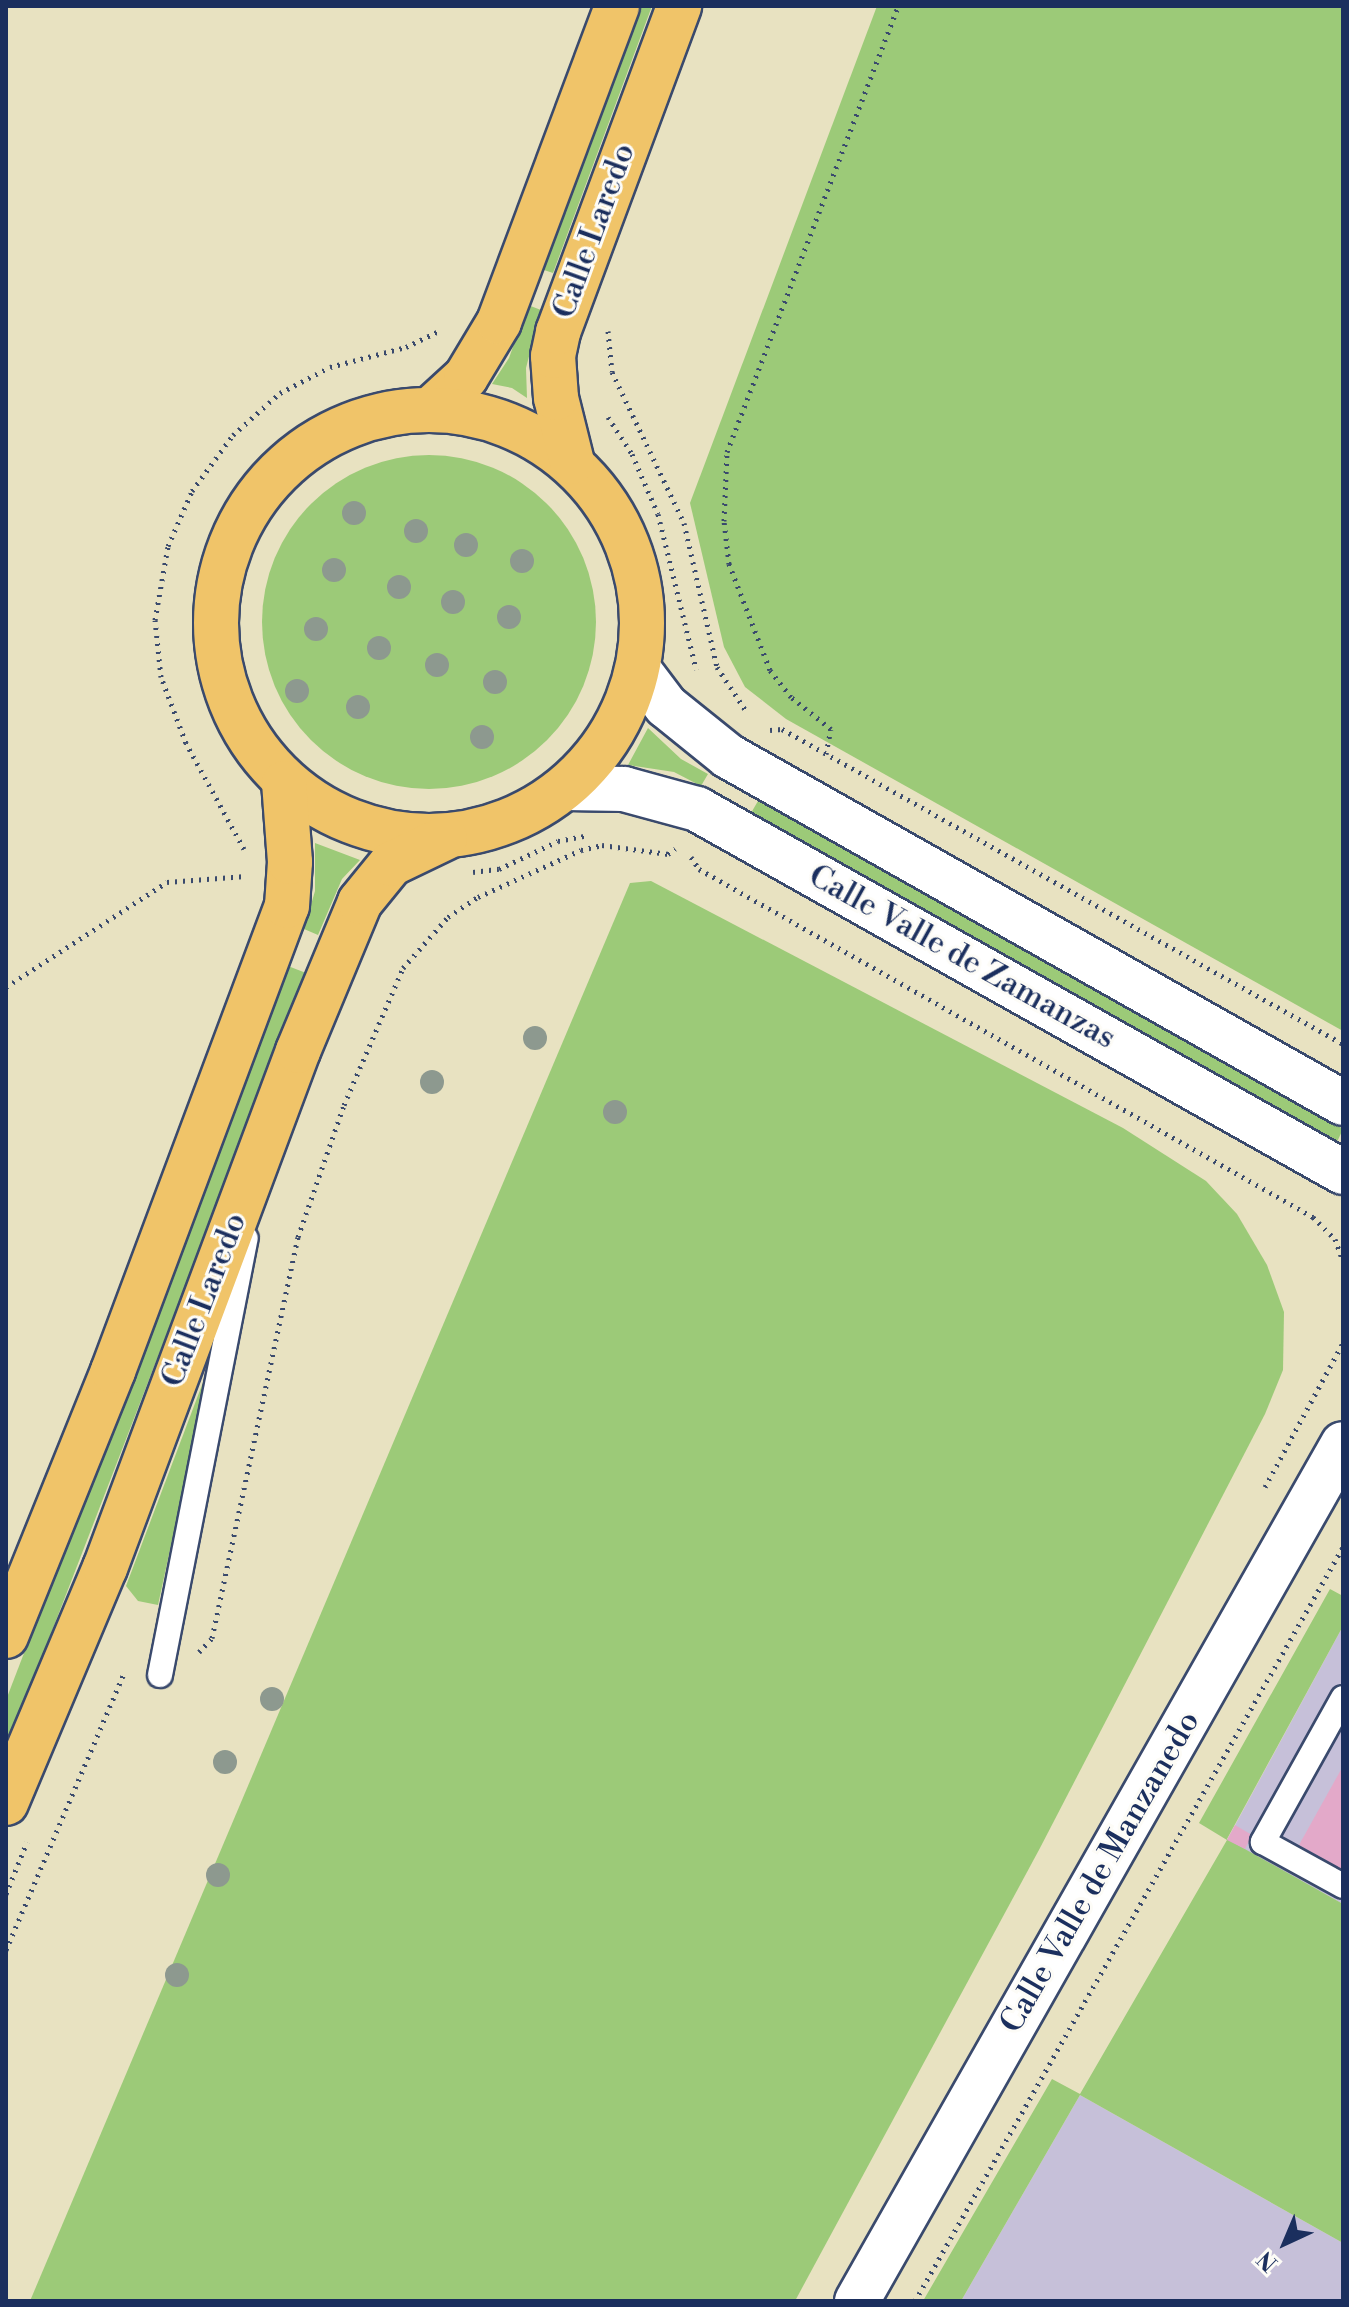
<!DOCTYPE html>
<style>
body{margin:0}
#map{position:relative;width:1349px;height:2307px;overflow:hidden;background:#e8e2c1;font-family:"Libre Bodoni",serif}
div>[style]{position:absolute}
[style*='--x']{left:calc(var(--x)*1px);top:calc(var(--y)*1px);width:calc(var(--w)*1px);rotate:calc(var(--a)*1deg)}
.industrial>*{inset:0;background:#c6c0d9}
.green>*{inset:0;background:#9cca78}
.round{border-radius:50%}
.building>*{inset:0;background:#e3a9c9}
.path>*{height:5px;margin-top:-2.5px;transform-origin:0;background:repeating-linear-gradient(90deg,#3a4a6d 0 2px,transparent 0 8px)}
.roads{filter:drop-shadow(2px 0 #3a4a6d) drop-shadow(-2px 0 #3a4a6d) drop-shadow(0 2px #3a4a6d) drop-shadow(0 -2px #3a4a6d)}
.service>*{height:24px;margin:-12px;padding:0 12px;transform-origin:12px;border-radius:12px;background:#fff}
.minor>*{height:44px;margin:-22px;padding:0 22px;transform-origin:22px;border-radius:22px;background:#fff}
.primary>*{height:44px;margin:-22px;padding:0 22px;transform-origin:22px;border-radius:22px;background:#f0c469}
.primary>.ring{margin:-22px;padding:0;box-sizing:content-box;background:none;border:44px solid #f0c469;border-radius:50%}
.trees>*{width:24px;height:24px;margin:-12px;border-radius:50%;background:#8d998f}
span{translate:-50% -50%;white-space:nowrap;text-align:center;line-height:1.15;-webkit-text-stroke:6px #fdfcf7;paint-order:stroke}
.street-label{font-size:32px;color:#1b2f5e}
.frame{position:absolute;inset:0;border:8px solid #1b2f5e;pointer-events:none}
.north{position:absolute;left:1245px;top:2203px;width:80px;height:80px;-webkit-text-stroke:6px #fdfcf7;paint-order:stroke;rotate:224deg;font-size:22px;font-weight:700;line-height:32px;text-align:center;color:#1b2f5e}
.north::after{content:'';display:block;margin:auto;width:28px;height:36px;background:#1b2f5e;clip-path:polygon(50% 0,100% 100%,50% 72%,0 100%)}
</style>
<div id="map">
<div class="industrial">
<div style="clip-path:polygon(1343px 1626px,1343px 1904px,1227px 1840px)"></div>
<div style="clip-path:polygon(1080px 2095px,1343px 2243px,1343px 2301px,961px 2301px)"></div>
</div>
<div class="green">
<div style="clip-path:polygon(640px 6px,652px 6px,553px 273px,541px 269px)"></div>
<div style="clip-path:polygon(877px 6px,1343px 6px,1343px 1031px,786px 719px,745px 687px,724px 647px,690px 503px)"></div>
<div style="clip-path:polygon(528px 305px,541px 310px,526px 368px,527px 398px,512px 388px,492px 384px,509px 358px)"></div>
<div class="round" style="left:262px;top:455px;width:334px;height:334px"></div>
<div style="clip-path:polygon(648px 728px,681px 759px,708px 774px,701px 786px,674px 772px,628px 765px)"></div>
<div style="clip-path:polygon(758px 801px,1343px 1129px,1337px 1142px,751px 813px)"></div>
<div style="clip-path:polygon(315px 843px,360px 860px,342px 879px,318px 935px,304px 929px,315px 891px)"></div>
<div style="clip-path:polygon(651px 881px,1123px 1128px,1206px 1181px,1237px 1214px,1267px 1265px,1284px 1312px,1283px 1370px,1265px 1414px,1040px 1848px,795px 2301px,30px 2301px,630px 883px)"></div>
<div style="clip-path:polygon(288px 966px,306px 973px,6px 1750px,6px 1700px)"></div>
<div style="clip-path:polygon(211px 1361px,158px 1605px,138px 1601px,126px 1586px)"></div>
<div style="clip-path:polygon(1330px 1589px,1343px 1596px,1343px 1626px,1227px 1839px,1343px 1904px,1343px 2243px,1080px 2095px,961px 2301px,923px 2301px,1052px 2079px,1080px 2094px,1227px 1840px,1199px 1823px)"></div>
</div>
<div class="building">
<div style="clip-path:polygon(1343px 1766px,1343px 1870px,1299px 1845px)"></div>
<div style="clip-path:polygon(1235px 1825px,1252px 1835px,1245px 1849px,1227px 1840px)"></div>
</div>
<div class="path">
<div style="--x:608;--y:331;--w:41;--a:84.4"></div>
<div style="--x:612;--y:372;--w:167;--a:64.5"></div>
<div style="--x:684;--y:523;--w:148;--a:77.1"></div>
<div style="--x:717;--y:667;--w:53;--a:56.6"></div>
<div style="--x:608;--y:417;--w:44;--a:57"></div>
<div style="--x:632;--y:454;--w:65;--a:66.6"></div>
<div style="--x:658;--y:514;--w:160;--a:76.2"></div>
<div style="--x:770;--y:730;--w:12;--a:-5"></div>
<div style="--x:782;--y:729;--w:643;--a:29.31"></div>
<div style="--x:826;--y:754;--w:25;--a:-79"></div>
<div style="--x:831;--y:729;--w:51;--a:-141.3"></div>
<div style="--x:791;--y:697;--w:34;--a:-128"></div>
<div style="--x:770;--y:670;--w:114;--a:-111.1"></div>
<div style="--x:729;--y:564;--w:43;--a:-96.6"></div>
<div style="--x:724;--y:521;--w:69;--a:-87.5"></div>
<div style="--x:727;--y:452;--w:478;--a:-69"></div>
<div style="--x:244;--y:849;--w:121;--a:-118.7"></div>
<div style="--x:186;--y:743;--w:71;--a:-110.7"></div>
<div style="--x:161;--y:677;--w:57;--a:-96"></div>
<div style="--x:155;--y:620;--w:75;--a:-80"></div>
<div style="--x:168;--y:546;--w:60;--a:-66.4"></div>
<div style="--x:192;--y:491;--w:69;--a:-53.8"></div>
<div style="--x:233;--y:435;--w:63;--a:-41.8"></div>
<div style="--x:280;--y:393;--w:56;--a:-27.5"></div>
<div style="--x:330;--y:367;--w:79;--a:-14.7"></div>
<div style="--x:406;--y:347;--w:39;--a:-26"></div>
<div style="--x:691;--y:857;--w:14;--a:56"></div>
<div style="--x:699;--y:869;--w:706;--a:29.54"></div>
<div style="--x:1313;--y:1217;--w:31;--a:45"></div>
<div style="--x:1335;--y:1239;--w:23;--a:70"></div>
<div style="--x:473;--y:872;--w:26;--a:-7"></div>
<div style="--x:499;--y:869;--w:65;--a:-25.4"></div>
<div style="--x:558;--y:841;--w:31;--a:-11"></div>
<div style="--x:6;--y:987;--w:192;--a:-33.1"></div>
<div style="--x:167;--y:882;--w:79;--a:-4.3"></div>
<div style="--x:1265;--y:1487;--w:164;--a:-61.6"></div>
<div style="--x:199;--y:1652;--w:19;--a:-47"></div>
<div style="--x:212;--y:1638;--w:410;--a:-77.9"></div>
<div style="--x:298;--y:1237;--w:140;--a:-70.8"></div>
<div style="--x:344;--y:1105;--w:149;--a:-66.7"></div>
<div style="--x:403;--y:968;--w:68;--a:-48.6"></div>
<div style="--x:448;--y:917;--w:36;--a:-34"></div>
<div style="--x:478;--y:897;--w:113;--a:-24.5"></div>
<div style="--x:581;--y:850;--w:22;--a:-13"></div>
<div style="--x:602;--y:845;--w:67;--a:7.8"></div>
<div style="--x:668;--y:854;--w:9;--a:-36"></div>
<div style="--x:6;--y:1894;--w:56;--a:-68"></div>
<div style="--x:6;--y:1950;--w:303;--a:-66.9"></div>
<div style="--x:915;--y:2301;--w:867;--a:-60.42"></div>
</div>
<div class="roads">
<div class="service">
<div style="--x:160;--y:1675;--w:445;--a:-78.9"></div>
<div style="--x:1343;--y:1698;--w:165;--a:119.1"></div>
<div style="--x:1263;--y:1842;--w:91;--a:28.8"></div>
</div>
<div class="minor">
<div style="--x:638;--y:669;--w:46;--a:52.9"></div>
<div style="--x:666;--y:706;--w:80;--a:38.9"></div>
<div style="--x:728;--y:756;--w:706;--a:29.43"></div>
<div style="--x:566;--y:788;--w:58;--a:1"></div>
<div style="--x:624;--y:789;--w:76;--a:15.3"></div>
<div style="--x:697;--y:809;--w:741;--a:29.33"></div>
<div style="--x:857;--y:2301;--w:985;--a:-60.44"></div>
</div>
<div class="primary">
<div style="--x:431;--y:409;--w:47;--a:-42.4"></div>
<div style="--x:466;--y:377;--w:64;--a:-59"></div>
<div style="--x:499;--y:322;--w:337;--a:-69.5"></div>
<div class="ring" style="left:216px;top:410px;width:382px;height:382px"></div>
<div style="--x:572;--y:462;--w:66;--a:-104"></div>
<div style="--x:556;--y:398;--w:42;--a:-94.1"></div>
<div style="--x:553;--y:356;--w:25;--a:-78"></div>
<div style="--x:558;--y:332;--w:348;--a:-69.6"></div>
<div style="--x:6;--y:1636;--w:286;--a:-68"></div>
<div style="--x:113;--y:1371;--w:496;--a:-69.5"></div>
<div style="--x:287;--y:906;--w:44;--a:-86.1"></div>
<div style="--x:290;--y:862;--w:79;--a:-94.3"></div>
<div style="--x:6;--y:1803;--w:255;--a:-67.2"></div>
<div style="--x:105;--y:1568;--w:552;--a:-69.53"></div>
<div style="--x:298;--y:1051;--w:161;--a:-67.4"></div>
<div style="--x:360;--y:902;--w:49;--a:-50.8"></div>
<div style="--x:391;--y:864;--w:60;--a:-25.7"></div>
</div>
</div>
<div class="trees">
<div style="left:354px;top:513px"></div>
<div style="left:416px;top:531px"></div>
<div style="left:466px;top:545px"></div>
<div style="left:522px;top:561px"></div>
<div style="left:334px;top:570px"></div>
<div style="left:399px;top:587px"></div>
<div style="left:453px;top:602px"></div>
<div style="left:509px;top:617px"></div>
<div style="left:316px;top:629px"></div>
<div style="left:379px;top:648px"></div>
<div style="left:437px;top:665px"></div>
<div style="left:495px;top:682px"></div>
<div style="left:297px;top:691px"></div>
<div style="left:358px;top:707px"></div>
<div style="left:482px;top:737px"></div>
<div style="left:535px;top:1038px"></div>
<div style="left:432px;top:1082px"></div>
<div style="left:615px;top:1112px"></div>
<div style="left:272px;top:1699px"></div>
<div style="left:225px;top:1762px"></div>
<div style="left:218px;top:1875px"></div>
<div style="left:177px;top:1975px"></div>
</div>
<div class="street-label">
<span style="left:594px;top:231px;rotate:-70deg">Calle Laredo</span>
<span style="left:962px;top:957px;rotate:29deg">Calle Valle de Zamanzas</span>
<span style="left:204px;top:1300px;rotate:-69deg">Calle Laredo</span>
<span style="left:1100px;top:1872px;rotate:-60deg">Calle Valle de Manzanedo</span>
</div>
<div class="frame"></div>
<div class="north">N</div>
</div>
